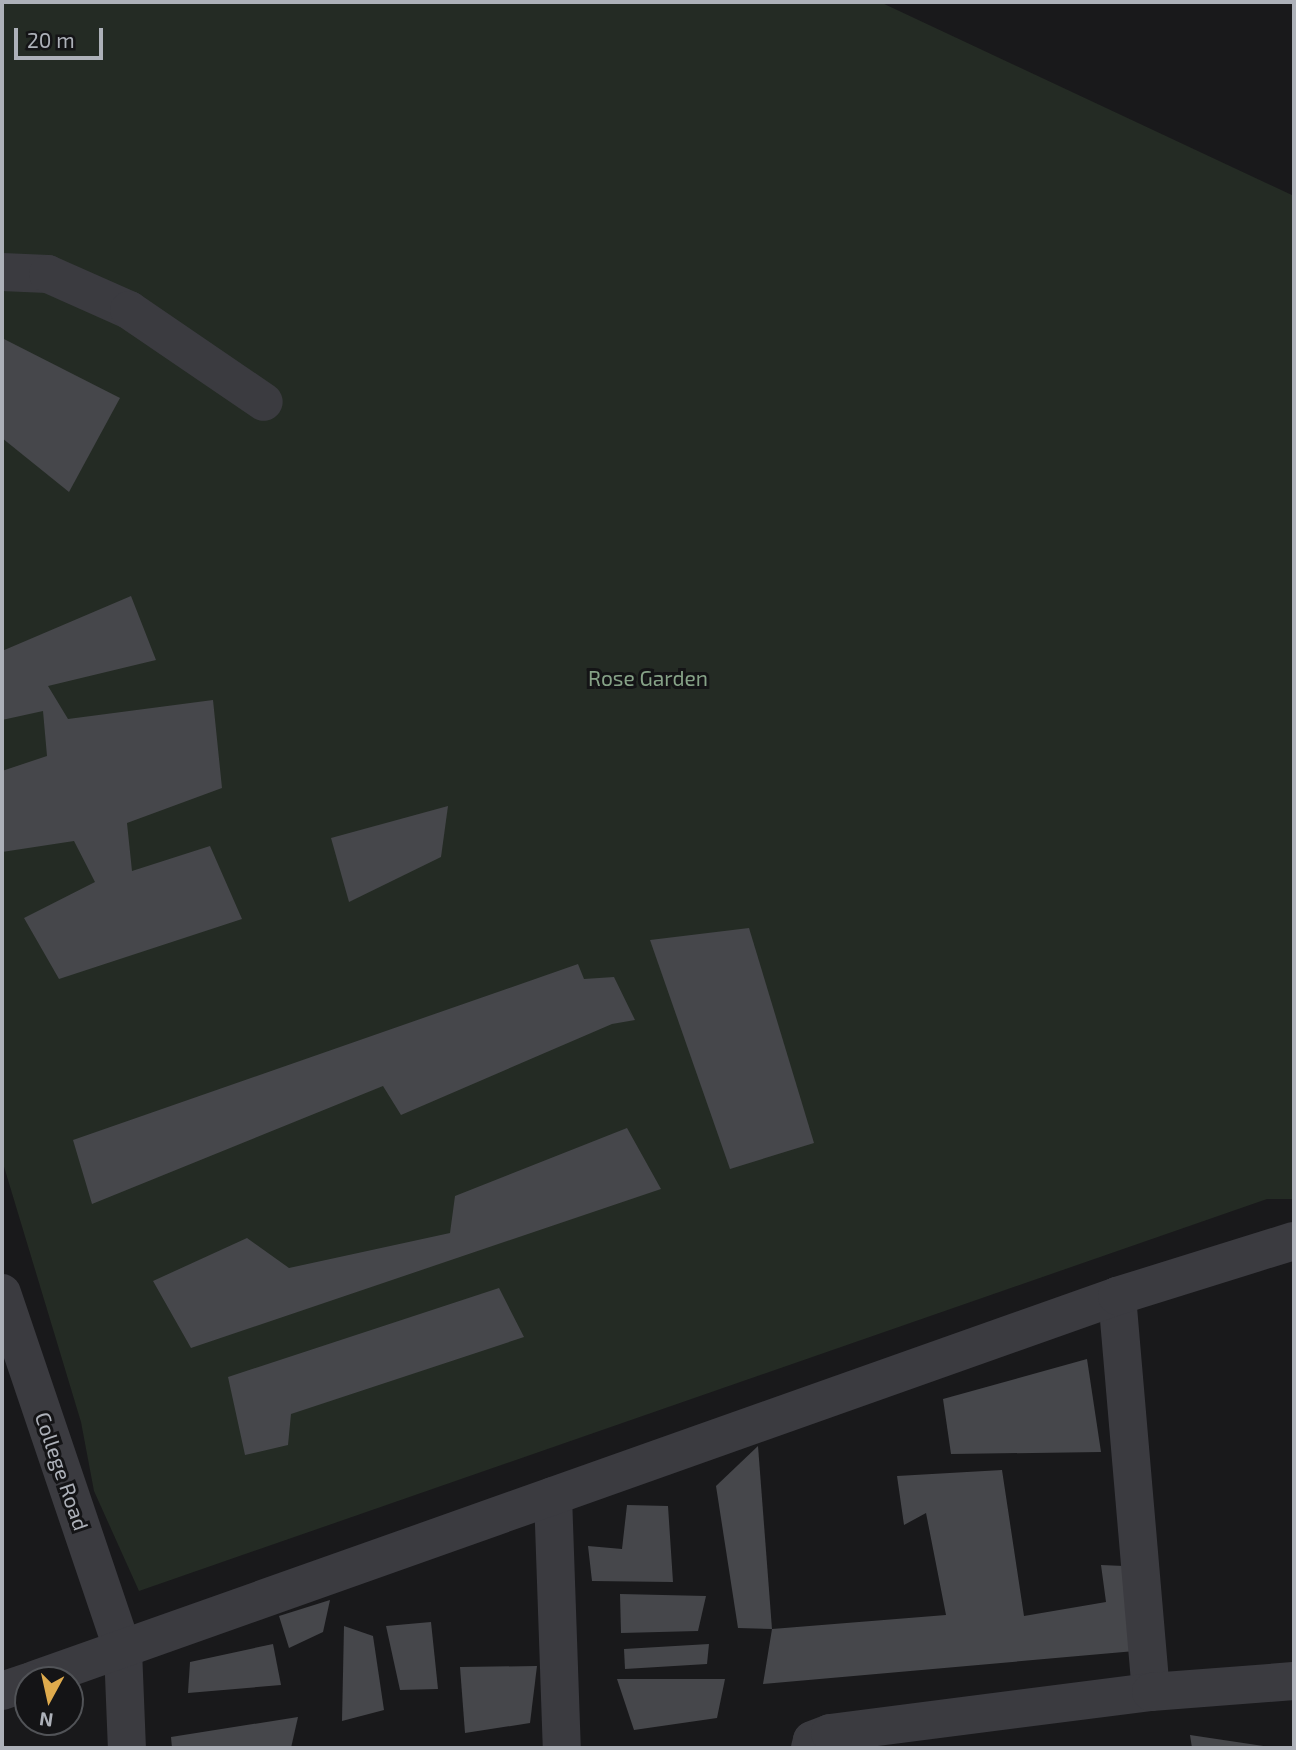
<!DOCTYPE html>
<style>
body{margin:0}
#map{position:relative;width:1296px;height:1750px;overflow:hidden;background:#19191b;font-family:"Exo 2",sans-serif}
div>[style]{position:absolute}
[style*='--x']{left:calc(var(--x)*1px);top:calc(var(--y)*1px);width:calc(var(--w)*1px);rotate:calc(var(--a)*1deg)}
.green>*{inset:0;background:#242b24}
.building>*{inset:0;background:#46474b}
.minor>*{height:38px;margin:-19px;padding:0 19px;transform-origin:19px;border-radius:19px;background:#3b3b40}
span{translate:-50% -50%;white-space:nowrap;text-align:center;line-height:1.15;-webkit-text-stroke:6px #141416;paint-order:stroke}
.park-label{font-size:21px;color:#86a287}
.street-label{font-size:21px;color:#adb1b9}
.frame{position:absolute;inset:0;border:4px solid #adb1b9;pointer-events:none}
.north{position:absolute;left:14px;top:1666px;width:70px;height:70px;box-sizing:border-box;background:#141416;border:2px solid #515357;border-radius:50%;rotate:188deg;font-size:19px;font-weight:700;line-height:28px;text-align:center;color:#adb1b9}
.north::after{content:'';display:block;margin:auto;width:24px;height:32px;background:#dfab4d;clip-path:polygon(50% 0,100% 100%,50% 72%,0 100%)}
.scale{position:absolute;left:14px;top:28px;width:89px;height:32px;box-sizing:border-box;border:4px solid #adb1b9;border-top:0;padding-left:9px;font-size:21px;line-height:24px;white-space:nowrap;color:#adb1b9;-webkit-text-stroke:5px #141416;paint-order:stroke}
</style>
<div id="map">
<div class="green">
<div style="clip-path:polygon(2px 2px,880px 2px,1294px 196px,1294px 1199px,1267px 1199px,139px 1591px,94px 1491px,81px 1422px,2px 1160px)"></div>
</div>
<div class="building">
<div style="clip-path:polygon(2px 338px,120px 398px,69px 492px,2px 438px)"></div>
<div style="clip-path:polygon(131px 596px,156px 660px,48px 686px,68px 719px,213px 700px,222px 788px,127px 823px,132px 871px,210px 846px,242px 919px,59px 979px,24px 918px,95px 882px,74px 841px,2px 852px,2px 771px,47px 756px,43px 711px,2px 720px,2px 651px)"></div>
<div style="clip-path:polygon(448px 806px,441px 857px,349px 902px,331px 838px)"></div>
<div style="clip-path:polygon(749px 928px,814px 1143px,730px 1169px,650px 940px)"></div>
<div style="clip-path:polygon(578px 964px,584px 979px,614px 977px,635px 1020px,612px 1024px,401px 1115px,383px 1086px,92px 1204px,73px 1140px)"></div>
<div style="clip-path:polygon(627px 1128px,661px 1189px,191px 1348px,153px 1281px,247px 1238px,289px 1268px,450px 1233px,455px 1196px)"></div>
<div style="clip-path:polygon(499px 1288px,524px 1337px,291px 1414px,288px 1445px,245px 1455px,228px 1377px)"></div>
<div style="clip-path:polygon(1087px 1359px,1101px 1452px,951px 1454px,943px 1399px)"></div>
<div style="clip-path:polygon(758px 1446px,772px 1629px,738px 1628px,716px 1486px)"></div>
<div style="clip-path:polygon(1002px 1470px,1024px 1616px,1106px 1602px,1101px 1565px,1124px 1566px,1135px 1651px,763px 1684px,772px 1629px,946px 1615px,926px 1513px,904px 1525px,897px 1476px)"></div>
<div style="clip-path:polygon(627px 1505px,668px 1506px,673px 1582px,592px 1581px,588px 1546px,622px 1549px)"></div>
<div style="clip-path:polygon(620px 1594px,706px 1596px,698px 1631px,621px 1633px)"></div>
<div style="clip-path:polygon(330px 1600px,323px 1632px,289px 1648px,279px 1616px)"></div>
<div style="clip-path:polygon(431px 1622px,438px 1689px,400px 1690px,386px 1626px)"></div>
<div style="clip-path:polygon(344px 1626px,373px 1636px,384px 1710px,342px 1721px)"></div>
<div style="clip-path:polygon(273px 1644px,281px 1685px,188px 1693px,190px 1662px)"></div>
<div style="clip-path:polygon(709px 1644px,707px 1664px,625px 1669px,624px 1649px)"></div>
<div style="clip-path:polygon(537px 1666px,530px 1723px,465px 1733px,460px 1667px)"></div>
<div style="clip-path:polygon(617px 1679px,725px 1679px,717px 1718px,634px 1730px)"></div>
<div style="clip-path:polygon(298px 1717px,291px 1748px,172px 1748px,171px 1737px)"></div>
<div style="clip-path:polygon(1190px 1735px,1270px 1747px,1270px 1748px,1192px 1748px)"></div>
</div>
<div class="minor">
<div style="--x:2;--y:272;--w:46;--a:2.5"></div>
<div style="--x:48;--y:274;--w:89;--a:24"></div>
<div style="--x:129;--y:310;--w:163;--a:34.3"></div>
<div style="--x:2;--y:1293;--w:377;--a:71.3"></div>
<div style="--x:123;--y:1650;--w:98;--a:87.7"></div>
<div style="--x:1117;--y:1296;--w:397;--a:85.1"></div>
<div style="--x:553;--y:1496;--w:252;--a:88"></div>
<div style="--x:34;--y:1680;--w:1149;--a:-19.52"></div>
<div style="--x:1117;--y:1296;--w:185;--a:-17.3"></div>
<div style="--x:2;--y:1691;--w:28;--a:-19"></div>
<div style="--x:810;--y:1748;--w:8;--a:-76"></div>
<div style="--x:812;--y:1740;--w:19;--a:-21"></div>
<div style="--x:830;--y:1733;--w:324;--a:-7.3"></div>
<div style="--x:1151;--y:1692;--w:143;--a:-4.4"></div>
</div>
<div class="park-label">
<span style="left:648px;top:678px">Rose Garden</span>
</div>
<div class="street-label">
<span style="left:62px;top:1471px;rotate:71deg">College Road</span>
</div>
<div class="frame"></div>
<div class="north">N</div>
<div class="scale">20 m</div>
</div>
